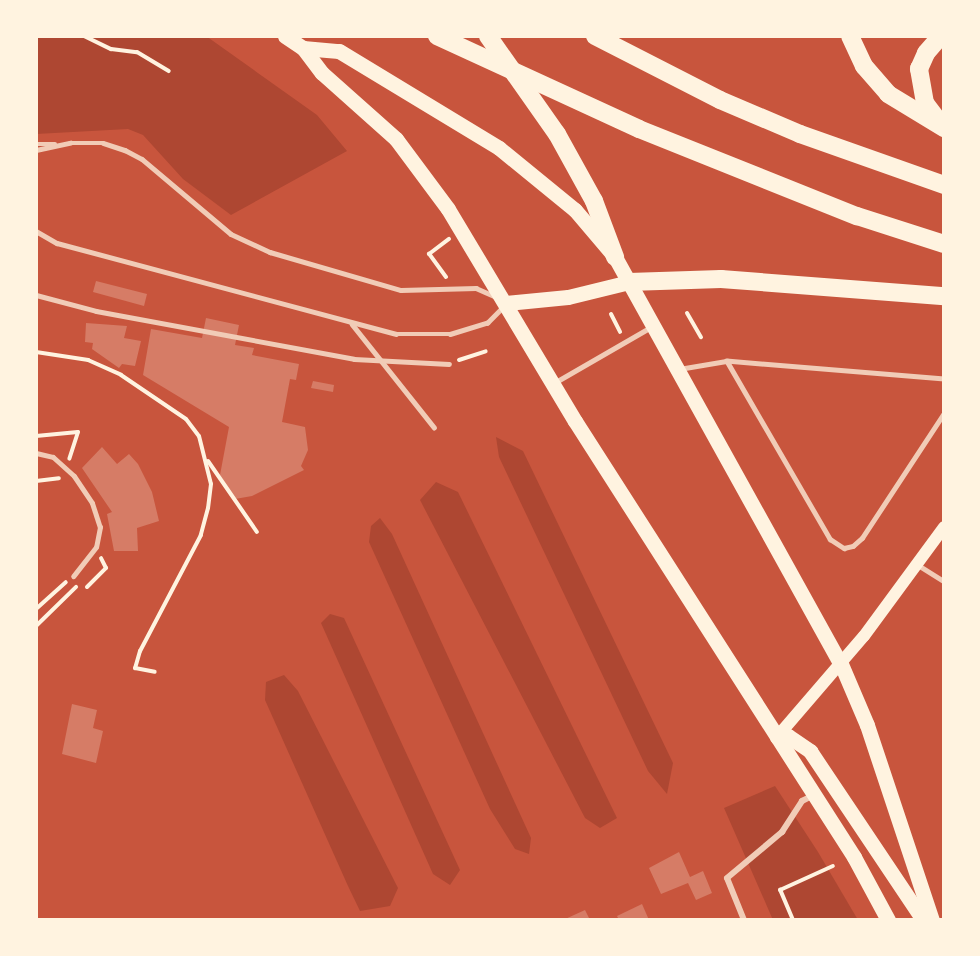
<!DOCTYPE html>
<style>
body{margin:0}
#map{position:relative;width:980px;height:956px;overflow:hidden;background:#c8553d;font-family:Jost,sans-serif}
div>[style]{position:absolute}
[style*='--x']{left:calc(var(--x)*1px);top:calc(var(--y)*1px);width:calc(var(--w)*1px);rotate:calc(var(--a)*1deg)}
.green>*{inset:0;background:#ae4732}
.building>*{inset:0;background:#d67c66}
.path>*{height:4px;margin:-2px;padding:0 2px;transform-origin:2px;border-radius:2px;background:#fff3e0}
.service>*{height:4.5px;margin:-2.25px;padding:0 2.25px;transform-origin:2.25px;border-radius:2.25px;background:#f1ccb7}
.pedestrian>*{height:5px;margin:-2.5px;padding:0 2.5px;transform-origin:2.5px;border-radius:2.5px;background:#f1ccb7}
.minor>*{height:6px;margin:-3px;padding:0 3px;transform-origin:3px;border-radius:3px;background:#f1ccb7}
.secondary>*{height:12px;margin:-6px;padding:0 6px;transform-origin:6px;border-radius:6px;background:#fff3e0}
.primary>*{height:15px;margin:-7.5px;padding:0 7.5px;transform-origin:7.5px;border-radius:7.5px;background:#fff3e0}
.motorway>*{height:18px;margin:-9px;padding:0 9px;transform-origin:9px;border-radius:9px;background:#fff3e0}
span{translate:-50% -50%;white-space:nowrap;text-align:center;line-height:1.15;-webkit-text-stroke:4.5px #fff3e0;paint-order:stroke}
.frame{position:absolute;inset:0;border:38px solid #fff3e0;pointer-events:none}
</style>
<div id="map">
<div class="green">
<div style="clip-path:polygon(36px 36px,206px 36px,317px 115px,347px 151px,231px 215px,183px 179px,143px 135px,128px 129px,36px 134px)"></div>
<div style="clip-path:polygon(496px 437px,523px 451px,673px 763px,667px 794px,648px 771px,499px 457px)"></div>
<div style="clip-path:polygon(436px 482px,458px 492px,617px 818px,600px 828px,585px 818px,420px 500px)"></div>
<div style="clip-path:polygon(380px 518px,392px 534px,531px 838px,529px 854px,515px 849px,490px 809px,369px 542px,371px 526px)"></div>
<div style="clip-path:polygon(330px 614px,344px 618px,460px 870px,450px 885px,433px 874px,321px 623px)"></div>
<div style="clip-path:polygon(284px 675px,298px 691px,398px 888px,390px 906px,360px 911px,348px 886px,265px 700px,266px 682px)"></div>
<div style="clip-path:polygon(775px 786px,818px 852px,858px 920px,773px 920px,724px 808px)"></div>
</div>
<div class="building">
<div style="clip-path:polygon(96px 281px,147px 294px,144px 306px,93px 292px)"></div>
<div style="clip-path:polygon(206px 318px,239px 325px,235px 345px,254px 348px,252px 355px,299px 364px,296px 380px,290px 379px,282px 422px,305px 427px,308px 450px,301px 466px,304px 470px,252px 496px,235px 499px,220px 475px,229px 427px,143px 375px,151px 329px,202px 338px)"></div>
<div style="clip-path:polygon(86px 323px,127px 326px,124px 338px,141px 341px,135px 366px,122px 364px,119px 368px,92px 349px,93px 343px,85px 342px)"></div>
<div style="clip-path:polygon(313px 381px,334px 385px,333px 392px,311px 388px)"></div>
<div style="clip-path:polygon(102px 447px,117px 464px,129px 454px,138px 464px,152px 492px,159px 521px,137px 528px,138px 551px,114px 551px,107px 514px,112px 512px,82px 468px)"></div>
<div style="clip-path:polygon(72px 704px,97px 710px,93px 728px,103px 731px,96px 763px,62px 754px)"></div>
<div style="clip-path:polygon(679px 852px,690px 877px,703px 871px,712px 893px,696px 900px,688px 883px,661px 894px,649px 868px)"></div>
<div style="clip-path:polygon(642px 904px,649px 920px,619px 920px,617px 916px)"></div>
<div style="clip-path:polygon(585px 910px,590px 920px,563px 920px)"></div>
</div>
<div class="path">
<div style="--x:84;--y:36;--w:30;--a:26"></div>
<div style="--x:111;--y:49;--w:26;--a:7"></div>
<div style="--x:137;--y:52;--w:37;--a:31"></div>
<div style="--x:446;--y:277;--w:29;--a:-126"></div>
<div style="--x:429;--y:254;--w:25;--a:-37"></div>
<div style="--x:687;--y:313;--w:28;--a:60"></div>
<div style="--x:611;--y:314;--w:20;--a:63"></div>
<div style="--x:36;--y:352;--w:53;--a:8.7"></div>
<div style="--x:88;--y:360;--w:36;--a:24"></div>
<div style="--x:121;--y:375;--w:78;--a:34.1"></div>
<div style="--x:186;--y:419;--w:21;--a:53"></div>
<div style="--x:199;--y:436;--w:49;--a:76"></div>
<div style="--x:211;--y:484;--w:24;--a:97"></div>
<div style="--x:208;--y:508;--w:28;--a:105"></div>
<div style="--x:201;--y:535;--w:131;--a:117.7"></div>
<div style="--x:140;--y:651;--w:18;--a:106"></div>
<div style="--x:135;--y:668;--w:20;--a:11"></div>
<div style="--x:459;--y:360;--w:28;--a:-18"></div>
<div style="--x:36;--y:436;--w:42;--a:-5.4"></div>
<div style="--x:78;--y:432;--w:28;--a:108"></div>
<div style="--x:208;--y:461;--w:86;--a:55.4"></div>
<div style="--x:36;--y:481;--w:23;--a:-7"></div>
<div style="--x:87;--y:587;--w:27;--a:-45"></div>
<div style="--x:106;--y:568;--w:11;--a:-117"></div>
<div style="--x:36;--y:609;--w:40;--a:-42"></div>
<div style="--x:36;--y:626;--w:56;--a:-44.3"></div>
<div style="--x:793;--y:920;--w:33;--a:-113"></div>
<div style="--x:780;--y:890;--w:58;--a:-24.4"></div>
</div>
<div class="service">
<div style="--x:36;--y:144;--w:19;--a:0"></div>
<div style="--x:36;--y:150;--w:35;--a:-12"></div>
<div style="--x:70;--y:143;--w:33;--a:0"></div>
<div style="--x:103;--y:143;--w:23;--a:18"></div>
<div style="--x:125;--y:150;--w:19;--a:28"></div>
<div style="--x:142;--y:159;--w:116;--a:40.1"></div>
<div style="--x:231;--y:234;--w:43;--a:24.8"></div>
<div style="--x:270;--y:252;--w:136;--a:16.2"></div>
<div style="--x:401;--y:290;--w:75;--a:-1.5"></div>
<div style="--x:476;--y:288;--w:20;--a:24"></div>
<div style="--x:36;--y:231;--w:24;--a:30"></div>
<div style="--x:57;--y:243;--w:351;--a:15"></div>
<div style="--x:396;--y:334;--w:54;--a:0"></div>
<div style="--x:450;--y:334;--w:39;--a:-17"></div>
<div style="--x:487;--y:323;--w:24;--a:-45"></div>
<div style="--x:352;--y:324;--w:132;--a:51.5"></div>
<div style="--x:679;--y:369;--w:49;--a:-9.5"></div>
<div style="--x:944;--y:379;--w:218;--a:-175.3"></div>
<div style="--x:727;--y:361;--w:206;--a:59.9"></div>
<div style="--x:830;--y:539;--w:17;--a:33"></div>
<div style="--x:844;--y:548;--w:9;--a:-13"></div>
<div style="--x:853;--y:546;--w:12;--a:-42"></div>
<div style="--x:862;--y:538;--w:149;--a:-56.7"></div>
<div style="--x:554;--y:383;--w:112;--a:-30"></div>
<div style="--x:918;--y:565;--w:31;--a:32"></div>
</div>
<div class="pedestrian">
<div style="--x:36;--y:295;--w:62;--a:14.9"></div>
<div style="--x:96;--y:311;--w:262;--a:10.5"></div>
<div style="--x:354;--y:359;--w:95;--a:3"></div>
<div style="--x:36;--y:453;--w:17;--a:13"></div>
<div style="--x:53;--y:457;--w:28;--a:42"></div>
<div style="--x:74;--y:476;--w:32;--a:56"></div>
<div style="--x:92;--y:503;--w:25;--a:72"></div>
<div style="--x:100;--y:527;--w:20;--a:101"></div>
<div style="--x:96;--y:547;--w:37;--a:128"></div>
</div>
<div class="minor">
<div style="--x:744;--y:920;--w:45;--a:-112"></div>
<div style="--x:727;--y:878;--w:72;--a:-39.9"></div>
<div style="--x:782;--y:832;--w:37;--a:-57"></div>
<div style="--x:802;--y:801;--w:13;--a:-27"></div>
</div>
<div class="secondary">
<div style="--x:777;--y:737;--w:133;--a:-49.3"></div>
<div style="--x:864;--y:636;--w:135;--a:-53.7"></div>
</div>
<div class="primary">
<div style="--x:285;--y:36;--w:22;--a:34"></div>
<div style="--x:303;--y:48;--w:31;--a:53"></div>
<div style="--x:322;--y:73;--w:99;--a:41.7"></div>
<div style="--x:396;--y:139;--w:87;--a:53.4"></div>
<div style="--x:448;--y:209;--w:247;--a:59.1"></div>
<div style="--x:575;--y:421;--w:518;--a:57.38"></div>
<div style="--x:854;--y:857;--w:72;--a:61.6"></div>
<div style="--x:303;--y:48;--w:36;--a:5"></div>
<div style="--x:339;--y:51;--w:187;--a:31.2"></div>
<div style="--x:499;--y:148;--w:98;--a:39.2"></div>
<div style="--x:575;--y:210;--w:62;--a:49.6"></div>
<div style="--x:615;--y:257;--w:466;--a:61"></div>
<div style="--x:841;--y:664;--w:66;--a:66.9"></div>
<div style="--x:867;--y:725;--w:206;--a:71.6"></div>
<div style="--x:506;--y:303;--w:62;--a:-5.5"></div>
<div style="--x:568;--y:297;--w:63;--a:-13.8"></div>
<div style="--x:777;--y:737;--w:11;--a:-5"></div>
<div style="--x:788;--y:736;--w:27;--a:34"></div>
<div style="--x:810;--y:751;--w:203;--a:56.2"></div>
</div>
<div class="motorway">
<div style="--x:437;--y:36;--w:222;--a:24.7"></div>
<div style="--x:639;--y:129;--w:235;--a:21.8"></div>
<div style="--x:857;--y:216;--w:91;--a:17.8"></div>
<div style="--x:488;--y:36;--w:120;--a:54.9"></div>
<div style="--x:557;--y:134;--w:77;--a:61.1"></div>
<div style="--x:594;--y:201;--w:60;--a:69.4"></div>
<div style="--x:595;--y:36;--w:140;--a:27.1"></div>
<div style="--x:720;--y:100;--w:87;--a:23"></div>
<div style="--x:800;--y:134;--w:153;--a:19.5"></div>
<div style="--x:850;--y:36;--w:33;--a:65"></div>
<div style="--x:864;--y:66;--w:37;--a:49"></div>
<div style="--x:888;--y:94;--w:66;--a:31.3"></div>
<div style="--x:940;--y:123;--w:25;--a:-127"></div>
<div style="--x:925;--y:103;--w:35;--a:-100"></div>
<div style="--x:919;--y:69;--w:17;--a:-66"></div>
<div style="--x:926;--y:53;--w:23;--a:-49"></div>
<div style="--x:629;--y:282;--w:92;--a:-1.9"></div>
<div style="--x:721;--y:279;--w:224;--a:4.4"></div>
</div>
<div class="frame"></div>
</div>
